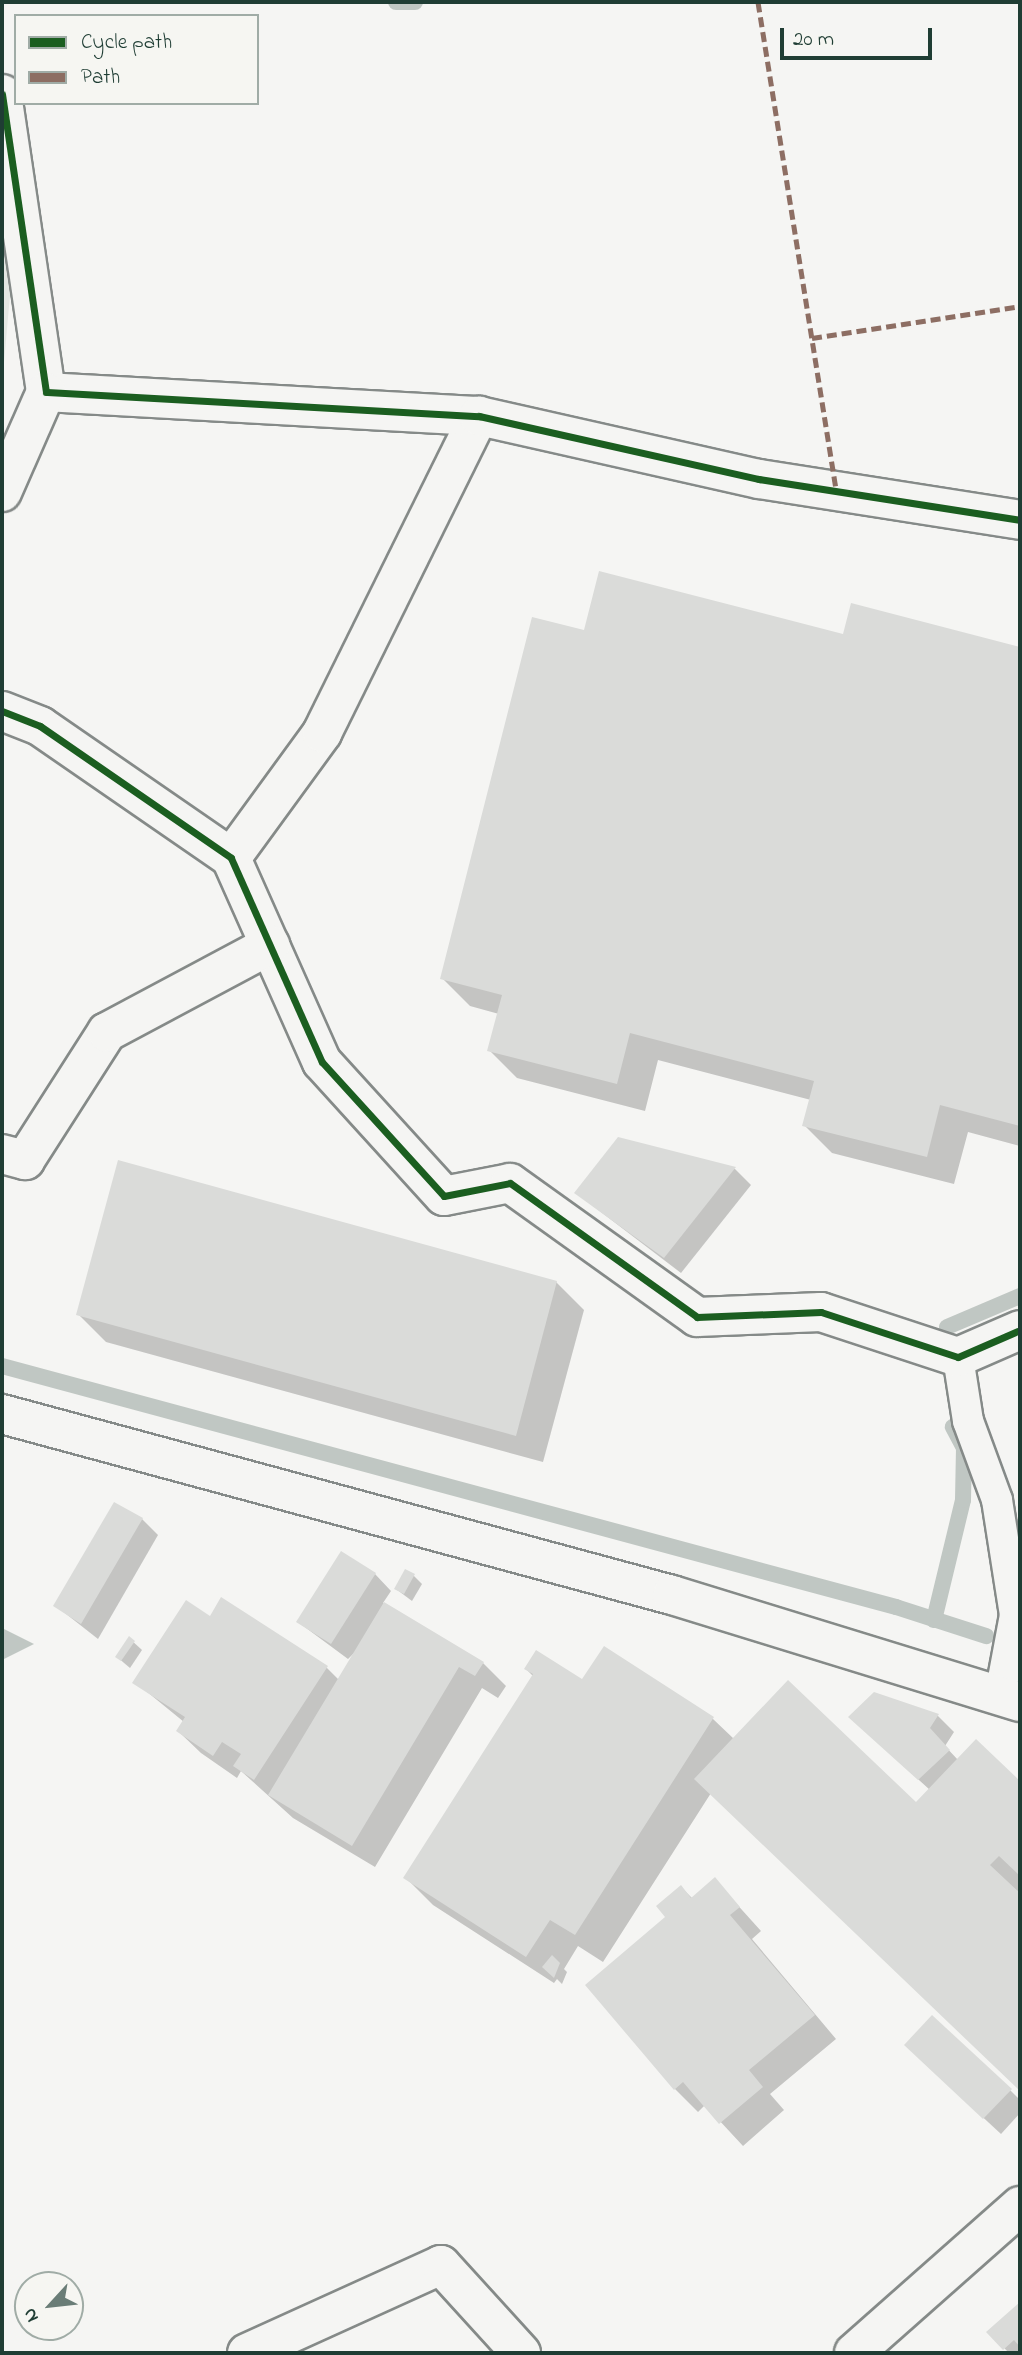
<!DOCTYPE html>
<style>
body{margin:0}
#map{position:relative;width:1022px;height:2355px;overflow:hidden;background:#f5f5f3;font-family:"Indie Flower",sans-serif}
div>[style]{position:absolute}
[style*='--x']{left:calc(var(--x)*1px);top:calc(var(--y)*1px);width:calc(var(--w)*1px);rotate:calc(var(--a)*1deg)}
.green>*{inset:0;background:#e4e7e3}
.water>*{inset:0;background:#c0c7c3}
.shadow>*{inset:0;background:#0003}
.stream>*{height:16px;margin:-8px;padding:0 8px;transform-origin:8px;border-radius:8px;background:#c0c7c3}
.building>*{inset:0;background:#dadbd9}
.roads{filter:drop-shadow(2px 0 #858a88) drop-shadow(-2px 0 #858a88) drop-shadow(0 2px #858a88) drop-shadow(0 -2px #858a88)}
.service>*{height:30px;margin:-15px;padding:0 15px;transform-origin:15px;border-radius:15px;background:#f5f5f3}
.minor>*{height:38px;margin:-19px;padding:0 19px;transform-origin:19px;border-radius:19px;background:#f5f5f3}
.tertiary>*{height:38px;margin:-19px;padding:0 19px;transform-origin:19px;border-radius:19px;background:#f5f5f3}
.quiet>*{height:5px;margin-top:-2.5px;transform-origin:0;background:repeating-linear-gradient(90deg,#8d6e63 0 10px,transparent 0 15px)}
.cycleway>*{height:7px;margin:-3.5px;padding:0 3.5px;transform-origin:3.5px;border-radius:3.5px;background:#1b5e20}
span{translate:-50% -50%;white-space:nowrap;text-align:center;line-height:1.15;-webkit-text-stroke:6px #f6f6f2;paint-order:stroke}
.frame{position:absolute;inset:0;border:4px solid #1f3d34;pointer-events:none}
.legend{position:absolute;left:14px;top:14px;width:245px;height:91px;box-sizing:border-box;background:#f6f6f2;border:2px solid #a0aca6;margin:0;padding:9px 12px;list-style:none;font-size:21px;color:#1f3d34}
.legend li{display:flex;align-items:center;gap:14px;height:35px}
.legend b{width:35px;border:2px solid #a0aca6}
.north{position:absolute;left:14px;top:2271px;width:70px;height:70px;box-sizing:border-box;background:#f6f6f2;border:2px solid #a0aca6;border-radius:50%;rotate:243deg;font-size:19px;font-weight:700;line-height:28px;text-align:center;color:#1f3d34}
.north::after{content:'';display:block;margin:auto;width:24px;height:32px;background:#6a7d77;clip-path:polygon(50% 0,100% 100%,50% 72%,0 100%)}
.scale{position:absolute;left:780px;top:28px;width:152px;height:32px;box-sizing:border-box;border:4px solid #1f3d34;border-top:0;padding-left:9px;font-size:21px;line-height:24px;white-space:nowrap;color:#1f3d34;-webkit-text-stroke:5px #f6f6f2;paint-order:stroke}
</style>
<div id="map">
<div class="green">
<div style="clip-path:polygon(2px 220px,11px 284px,2px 385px)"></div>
</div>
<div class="water">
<div style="clip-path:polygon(2px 1628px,34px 1644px,2px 1660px)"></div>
</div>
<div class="shadow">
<div style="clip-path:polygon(852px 605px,1020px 648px,1020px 1146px,968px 1132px,954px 1184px,832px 1153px,804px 1125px,811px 1100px,658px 1060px,645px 1111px,517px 1078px,489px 1050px,499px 1014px,470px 1006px,442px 978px,585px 633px,844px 636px)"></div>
<div style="clip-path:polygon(619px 1139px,735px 1169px,751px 1185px,681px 1273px,576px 1193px)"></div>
<div style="clip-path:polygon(556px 1282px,584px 1310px,543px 1462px,106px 1342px,78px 1314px)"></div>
<div style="clip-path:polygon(142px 1519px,158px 1535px,98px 1639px,56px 1606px)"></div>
<div style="clip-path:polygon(375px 1574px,391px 1591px,383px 1603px,483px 1663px,506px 1686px,498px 1698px,482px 1688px,375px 1867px,293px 1818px,241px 1771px,237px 1778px,201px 1753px,178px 1731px,184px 1722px,135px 1682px,211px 1618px,326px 1667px,339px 1680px,358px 1649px,348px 1659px,298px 1622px)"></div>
<div style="clip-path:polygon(413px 1575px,422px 1584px,412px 1601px,396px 1589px)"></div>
<div style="clip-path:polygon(130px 1639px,142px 1650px,130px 1668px,117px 1657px)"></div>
<div style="clip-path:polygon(526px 1669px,713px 1719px,734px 1739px,916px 1805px,930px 1790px,867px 1733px,874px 1694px,938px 1716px,954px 1732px,945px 1746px,958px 1760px,976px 1741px,1020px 1783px,1020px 2089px,711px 1793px,603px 1962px,578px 1946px,564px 1969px,567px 1972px,562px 1984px,557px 1979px,554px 1983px,433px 1905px,406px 1878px,533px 1676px)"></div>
<div style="clip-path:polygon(715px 1880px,761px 1931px,752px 1939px,836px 2039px,770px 2094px,784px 2110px,743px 2146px,705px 2105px,698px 2112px,675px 2089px,668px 1917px,681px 1887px,693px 1899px)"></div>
<div style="clip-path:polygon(922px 2061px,1010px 2090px,1020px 2100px,1020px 2113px,1001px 2134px)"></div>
<div style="clip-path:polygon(1020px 2304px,1020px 2353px,1009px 2353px,989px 2332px)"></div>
</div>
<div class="stream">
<div style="--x:396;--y:2;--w:19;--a:0"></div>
<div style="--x:947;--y:1327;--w:79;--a:-23"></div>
<div style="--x:2;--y:1366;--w:926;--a:15.09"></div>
<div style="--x:896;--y:1607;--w:95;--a:17.9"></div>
<div style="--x:934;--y:1620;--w:123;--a:-76.4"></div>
<div style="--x:963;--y:1500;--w:52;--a:-88.9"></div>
<div style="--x:964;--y:1448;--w:24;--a:-118"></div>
</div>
<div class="building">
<div style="clip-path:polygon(599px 571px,843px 634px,851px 603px,1020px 647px,1020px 1126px,940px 1105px,927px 1157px,802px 1126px,814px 1081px,630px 1033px,617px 1084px,487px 1051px,502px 995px,440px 979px,532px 617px,584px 630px)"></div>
<div style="clip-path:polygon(618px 1137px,736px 1167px,664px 1258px,574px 1193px)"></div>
<div style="clip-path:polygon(118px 1160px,557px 1281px,516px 1436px,76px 1315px)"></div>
<div style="clip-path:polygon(114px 1502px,143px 1518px,81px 1624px,53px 1606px)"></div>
<div style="clip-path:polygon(341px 1551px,376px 1573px,331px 1644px,296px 1622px)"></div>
<div style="clip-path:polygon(405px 1569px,415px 1574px,404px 1594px,394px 1589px)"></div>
<div style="clip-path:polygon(221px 1597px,328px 1666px,254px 1780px,233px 1766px,241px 1754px,222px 1742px,213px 1756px,176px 1731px,185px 1717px,132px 1683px,186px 1600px,210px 1616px)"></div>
<div style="clip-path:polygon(384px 1602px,484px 1662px,475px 1676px,459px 1667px,352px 1846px,268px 1795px)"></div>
<div style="clip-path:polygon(129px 1636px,135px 1641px,121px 1661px,115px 1657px)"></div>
<div style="clip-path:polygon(604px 1646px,714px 1717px,575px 1935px,550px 1920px,526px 1957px,403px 1878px,533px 1674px,524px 1669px,536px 1650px,582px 1679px)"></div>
<div style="clip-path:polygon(788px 1680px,916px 1802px,976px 1739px,1020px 1781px,1020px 1876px,999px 1856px,990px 1865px,1020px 1893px,1020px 2091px,694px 1779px)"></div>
<div style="clip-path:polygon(874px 1692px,939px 1714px,930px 1728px,950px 1750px,918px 1780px,848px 1717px)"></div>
<div style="clip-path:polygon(715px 1877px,740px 1907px,730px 1915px,815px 2015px,749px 2070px,763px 2087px,719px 2124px,683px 2082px,674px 2090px,585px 1985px,665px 1917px,656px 1906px,681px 1885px,691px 1898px)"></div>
<div style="clip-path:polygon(552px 1955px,560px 1963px,554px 1978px,542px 1967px)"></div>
<div style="clip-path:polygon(932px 2015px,1012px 2089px,983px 2119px,904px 2045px)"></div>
<div style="clip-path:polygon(1020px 2302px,1020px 2347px,1014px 2340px,1003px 2350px,986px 2332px)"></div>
</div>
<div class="roads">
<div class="service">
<div style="--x:958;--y:1357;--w:65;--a:81.1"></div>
<div style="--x:968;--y:1421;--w:84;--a:69.8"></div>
<div style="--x:997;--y:1500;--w:116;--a:81.1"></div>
<div style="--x:1015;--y:1615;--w:81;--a:100.6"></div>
</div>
<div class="minor">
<div style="--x:2;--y:711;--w:41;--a:21.5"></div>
<div style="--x:40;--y:726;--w:232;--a:34.6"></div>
<div style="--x:231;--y:858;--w:223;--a:66"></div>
<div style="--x:322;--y:1062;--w:181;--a:47.7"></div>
<div style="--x:444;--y:1196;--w:67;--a:-11.1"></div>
<div style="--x:510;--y:1183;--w:230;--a:35.6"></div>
<div style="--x:697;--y:1317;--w:124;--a:-2.3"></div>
<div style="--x:821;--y:1312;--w:144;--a:18.2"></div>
<div style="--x:958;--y:1357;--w:68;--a:-23.5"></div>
<div style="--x:231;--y:858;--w:155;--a:-53.9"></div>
<div style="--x:322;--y:733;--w:354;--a:-63.7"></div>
<div style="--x:2;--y:1154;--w:24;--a:15"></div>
<div style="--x:25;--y:1160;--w:152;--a:-57.4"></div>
<div style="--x:107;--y:1032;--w:185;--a:-28.1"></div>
<div style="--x:2;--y:1414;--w:694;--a:15.12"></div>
<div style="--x:672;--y:1595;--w:364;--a:17.1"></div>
<div style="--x:247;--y:2353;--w:213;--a:-24.4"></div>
<div style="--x:441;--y:2265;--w:119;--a:47.7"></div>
<div style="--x:854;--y:2353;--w:222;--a:-41.5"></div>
</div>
<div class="tertiary">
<div style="--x:2;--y:94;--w:301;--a:81.6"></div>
<div style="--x:46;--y:392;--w:434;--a:3.2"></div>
<div style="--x:479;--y:416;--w:287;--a:12.7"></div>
<div style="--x:759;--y:479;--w:264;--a:8.9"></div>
<div style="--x:2;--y:492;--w:109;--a:-66.3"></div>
</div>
</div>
<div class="quiet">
<div style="--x:758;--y:2;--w:495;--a:80.9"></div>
<div style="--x:812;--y:338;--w:210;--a:-8.7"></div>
</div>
<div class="cycleway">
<div style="--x:2;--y:94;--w:301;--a:81.6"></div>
<div style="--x:46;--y:392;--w:434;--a:3.2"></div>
<div style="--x:479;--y:416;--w:287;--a:12.7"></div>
<div style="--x:759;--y:479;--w:264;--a:8.9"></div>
<div style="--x:2;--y:711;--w:41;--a:21.5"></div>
<div style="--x:40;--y:726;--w:232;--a:34.6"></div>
<div style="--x:231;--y:858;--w:223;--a:66"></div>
<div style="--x:322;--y:1062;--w:181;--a:47.7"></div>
<div style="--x:444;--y:1196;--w:67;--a:-11.1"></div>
<div style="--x:510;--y:1183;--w:230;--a:35.6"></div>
<div style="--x:697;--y:1317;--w:124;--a:-2.3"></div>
<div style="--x:821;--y:1312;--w:144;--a:18.2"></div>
<div style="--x:958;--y:1357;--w:68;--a:-23.5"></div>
</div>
<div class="frame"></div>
<ul class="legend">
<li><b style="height:9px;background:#1b5e20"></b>Cycle path</li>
<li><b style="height:9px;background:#8d6e63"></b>Path</li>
</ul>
<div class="north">N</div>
<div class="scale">20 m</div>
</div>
